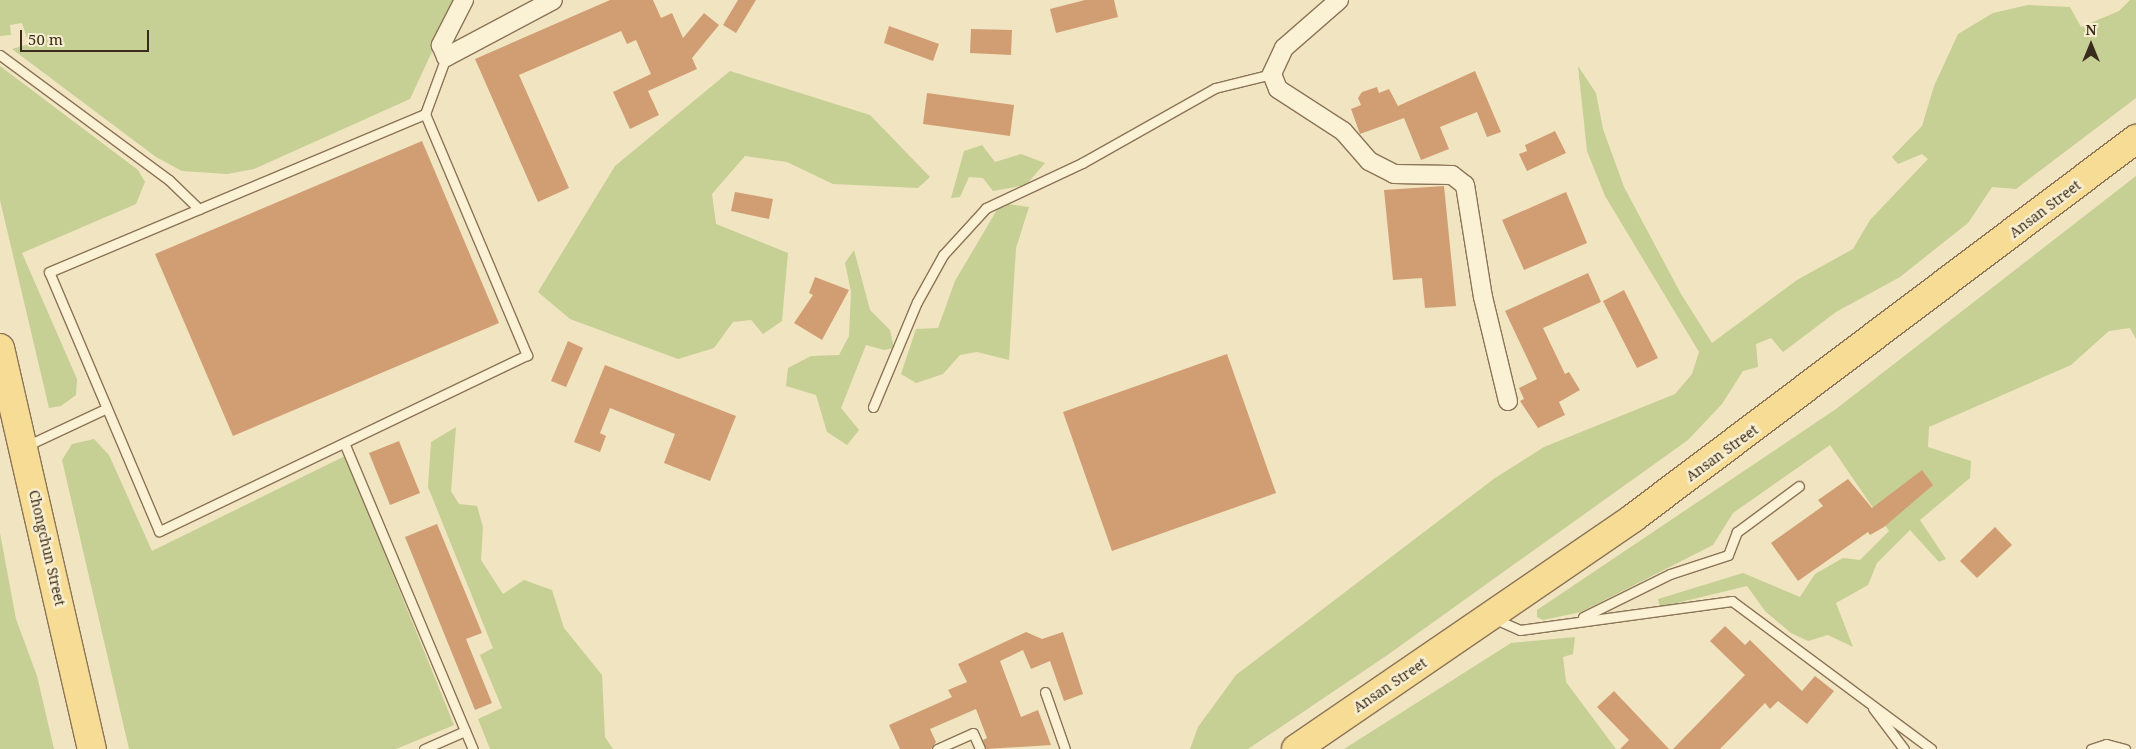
<!DOCTYPE html>
<style>
body{margin:0}
#map{position:relative;width:2136px;height:749px;overflow:hidden;background:#f1e4c0;font-family:"Noto Serif",serif}
div>[style]{position:absolute}
[style*='--x']{left:calc(var(--x)*1px);top:calc(var(--y)*1px);width:calc(var(--w)*1px);rotate:calc(var(--a)*1deg)}
.green>*{inset:0;background:#c6cf94}
.building>*{inset:0;background:#d19e74}
.roads{filter:drop-shadow(1px 0 #8b7457) drop-shadow(-1px 0 #8b7457) drop-shadow(0 1px #8b7457) drop-shadow(0 -1px #8b7457)}
.service>*{height:9px;margin:-4.5px;padding:0 4.5px;transform-origin:4.5px;border-radius:4.5px;background:#fbf1d4}
.minor>*{height:18px;margin:-9px;padding:0 9px;transform-origin:9px;border-radius:9px;background:#fbf1d4}
.primary>*{height:28px;margin:-14px;padding:0 14px;transform-origin:14px;border-radius:14px;background:#f7dc95}
span{translate:-50% -50%;white-space:nowrap;text-align:center;line-height:1.15;-webkit-text-stroke:5px #f8eed0;paint-order:stroke}
.street-label{font-size:14px;color:#3a2c1c}
.north{position:absolute;left:2066px;top:20px;width:50px;height:50px;-webkit-text-stroke:4px #f8eed0;paint-order:stroke;rotate:0deg;font-size:14px;font-weight:700;line-height:20px;text-align:center;color:#3a2c1c}
.north::after{content:'';display:block;margin:auto;width:18px;height:22px;background:#3a2c1c;clip-path:polygon(50% 0,100% 100%,50% 72%,0 100%)}
.scale{position:absolute;left:20px;top:30px;width:129px;height:22px;box-sizing:border-box;border:2px solid #3a2c1c;border-top:0;padding-left:6px;font-size:15px;line-height:18px;white-space:nowrap;color:#3a2c1c;-webkit-text-stroke:4px #f8eed0;paint-order:stroke}
</style>
<div id="map">
<div class="green">
<div style="clip-path:polygon(0 0,456px 0,410px 99px,254px 169px,227px 174px,182px 171px,156px 157px,12px 49px,29px 44px,22px 23px,10px 25px,11px 35px,0 36px)"></div>
<div style="clip-path:polygon(2130px 0,2136px 0,2136px 98px,2016px 189px,1992px 187px,1968px 223px,1900px 277px,1836px 312px,1783px 352px,1771px 338px,1756px 344px,1758px 367px,1743px 371px,1722px 404px,1688px 440px,1386px 656px,1248px 749px,1190px 749px,1198px 727px,1236px 675px,1495px 478px,1544px 447px,1675px 394px,1692px 374px,1699px 352px,1605px 196px,1587px 151px,1578px 66px,1596px 93px,1603px 129px,1624px 187px,1681px 294px,1712px 343px,1797px 280px,1853px 249px,1870px 220px,1928px 159px,1922px 154px,1898px 164px,1892px 157px,1922px 126px,1934px 86px,1958px 34px,1993px 13px,2028px 5px,2070px 7px,2081px 27px,2119px 11px)"></div>
<div style="clip-path:polygon(0 66px,138px 170px,145px 182px,136px 204px,22px 253px,77px 379px,76px 395px,61px 406px,49px 408px,0 200px)"></div>
<div style="clip-path:polygon(730px 71px,870px 115px,930px 177px,918px 188px,833px 184px,787px 162px,745px 156px,712px 194px,716px 224px,788px 253px,782px 321px,763px 334px,751px 320px,733px 322px,714px 348px,678px 359px,570px 319px,538px 292px,615px 166px)"></div>
<div style="clip-path:polygon(982px 145px,995px 162px,1021px 154px,1045px 163px,1026px 185px,993px 191px,983px 178px,969px 177px,960px 197px,951px 198px,964px 151px)"></div>
<div style="clip-path:polygon(2136px 176px,2136px 339px,2130px 328px,2109px 331px,2071px 365px,1929px 427px,1928px 447px,1971px 461px,1970px 478px,1920px 520px,1946px 559px,1939px 562px,1910px 530px,1877px 563px,1868px 585px,1836px 603px,1853px 647px,1828px 635px,1808px 641px,1791px 633px,1765px 611px,1747px 586px,1660px 607px,1658px 599px,1743px 573px,1800px 597px,1815px 574px,1843px 558px,1860px 560px,1889px 531px,1830px 445px,1733px 513px,1713px 545px,1581px 612px,1543px 620px,1537px 617px,1537px 610px,1836px 409px)"></div>
<div style="clip-path:polygon(1001px 203px,1029px 207px,1016px 248px,1009px 360px,977px 352px,960px 355px,943px 374px,916px 383px,901px 374px,916px 329px,938px 328px,955px 281px)"></div>
<div style="clip-path:polygon(854px 250px,870px 310px,890px 330px,894px 348px,884px 350px,866px 345px,841px 408px,859px 430px,847px 445px,827px 432px,816px 395px,786px 386px,788px 368px,811px 356px,839px 355px,849px 336px,851px 292px,845px 263px)"></div>
<div style="clip-path:polygon(456px 427px,451px 491px,459px 504px,477px 506px,483px 527px,481px 560px,503px 594px,524px 580px,552px 590px,564px 628px,602px 675px,605px 737px,613px 749px,490px 749px,478px 719px,502px 708px,480px 655px,493px 648px,428px 487px,431px 442px)"></div>
<div style="clip-path:polygon(94px 439px,109px 455px,152px 551px,345px 456px,454px 725px,396px 749px,129px 749px,62px 460px,72px 444px)"></div>
<div style="clip-path:polygon(0 533px,16px 619px,37px 676px,54px 749px,0 749px)"></div>
<div style="clip-path:polygon(1575px 637px,1573px 654px,1563px 657px,1566px 682px,1616px 749px,1344px 749px,1511px 643px)"></div>
</div>
<div class="building">
<div style="clip-path:polygon(610px 0,653px 0,661px 18px,672px 13px,683px 38px,704px 13px,719px 25px,692px 58px,697px 69px,648px 91px,659px 115px,630px 129px,613px 92px,651px 74px,636px 40px,627px 44px,621px 31px,519px 75px,569px 188px,538px 202px,475px 59px)"></div>
<div style="clip-path:polygon(738px 0,756px 0,736px 33px,723px 25px)"></div>
<div style="clip-path:polygon(1085px 0,1114px 0,1118px 17px,1056px 33px,1050px 9px)"></div>
<div style="clip-path:polygon(889px 26px,939px 44px,933px 61px,884px 43px)"></div>
<div style="clip-path:polygon(971px 29px,1012px 30px,1011px 55px,970px 53px)"></div>
<div style="clip-path:polygon(1475px 71px,1501px 132px,1487px 137px,1477px 112px,1440px 127px,1449px 149px,1421px 160px,1404px 118px,1360px 134px,1351px 109px,1361px 105px,1358px 98px,1362px 92px,1377px 87px,1379px 93px,1389px 89px,1398px 106px)"></div>
<div style="clip-path:polygon(927px 93px,1014px 105px,1010px 136px,923px 124px)"></div>
<div style="clip-path:polygon(1555px 131px,1566px 153px,1527px 171px,1519px 154px,1527px 151px,1525px 145px)"></div>
<div style="clip-path:polygon(422px 141px,499px 323px,233px 436px,155px 254px)"></div>
<div style="clip-path:polygon(1444px 186px,1456px 306px,1425px 308px,1422px 278px,1393px 280px,1384px 190px)"></div>
<div style="clip-path:polygon(735px 192px,773px 199px,769px 219px,731px 211px)"></div>
<div style="clip-path:polygon(1566px 192px,1587px 243px,1524px 270px,1502px 220px)"></div>
<div style="clip-path:polygon(1588px 273px,1601px 302px,1543px 328px,1565px 374px,1569px 372px,1580px 390px,1559px 402px,1565px 415px,1538px 428px,1520px 401px,1524px 399px,1519px 388px,1537px 379px,1505px 311px)"></div>
<div style="clip-path:polygon(815px 277px,849px 290px,822px 340px,794px 323px,813px 295px,809px 293px)"></div>
<div style="clip-path:polygon(1624px 290px,1658px 358px,1637px 368px,1603px 301px)"></div>
<div style="clip-path:polygon(568px 341px,583px 348px,566px 387px,551px 381px)"></div>
<div style="clip-path:polygon(1227px 354px,1276px 493px,1112px 551px,1063px 412px)"></div>
<div style="clip-path:polygon(605px 365px,736px 416px,710px 481px,664px 463px,675px 434px,610px 408px,600px 433px,606px 436px,600px 452px,574px 442px)"></div>
<div style="clip-path:polygon(399px 441px,420px 493px,390px 505px,369px 453px)"></div>
<div style="clip-path:polygon(1922px 470px,1933px 485px,1884px 527px,1870px 535px,1868px 532px,1798px 581px,1771px 543px,1823px 506px,1818px 500px,1848px 479px,1872px 508px)"></div>
<div style="clip-path:polygon(437px 524px,482px 633px,466px 639px,492px 703px,475px 710px,405px 537px)"></div>
<div style="clip-path:polygon(1995px 527px,2012px 545px,1977px 578px,1960px 561px)"></div>
<div style="clip-path:polygon(1725px 626px,1745px 645px,1750px 640px,1802px 691px,1815px 676px,1834px 691px,1807px 724px,1778px 701px,1770px 709px,1765px 703px,1720px 749px,1673px 749px,1745px 675px,1710px 641px)"></div>
<div style="clip-path:polygon(1026px 632px,1042px 639px,1063px 632px,1083px 694px,1064px 701px,1050px 661px,1031px 669px,1023px 650px,1000px 661px,1021px 717px,1038px 710px,1051px 745px,986px 749px,983px 740px,987px 738px,976px 709px,930px 729px,936px 742px,931px 749px,900px 749px,889px 725px,952px 697px,948px 690px,967px 682px,958px 664px)"></div>
<div style="clip-path:polygon(1614px 691px,1669px 749px,1620px 749px,1629px 740px,1597px 707px)"></div>
</div>
<div class="roads">
<div class="service">
<div style="--x:0;--y:55;--w:210;--a:36.5"></div>
<div style="--x:169;--y:180;--w:42;--a:44"></div>
<div style="--x:425;--y:114;--w:262;--a:67.1"></div>
<div style="--x:527;--y:355;--w:408;--a:154.4"></div>
<div style="--x:159;--y:531;--w:281;--a:-113"></div>
<div style="--x:49;--y:272;--w:408;--a:-22.8"></div>
<div style="--x:425;--y:114;--w:61;--a:-69.8"></div>
<div style="--x:873;--y:407;--w:114;--a:-67.3"></div>
<div style="--x:917;--y:302;--w:54;--a:-61"></div>
<div style="--x:943;--y:255;--w:64;--a:-47.5"></div>
<div style="--x:986;--y:208;--w:106;--a:-25.1"></div>
<div style="--x:1082;--y:163;--w:153;--a:-29.4"></div>
<div style="--x:1215;--y:88;--w:59;--a:-13.8"></div>
<div style="--x:345;--y:445;--w:330;--a:67.2"></div>
<div style="--x:26;--y:446;--w:89;--a:-25.1"></div>
<div style="--x:1583;--y:617;--w:97;--a:-26.3"></div>
<div style="--x:1670;--y:574;--w:61;--a:-18.1"></div>
<div style="--x:1728;--y:555;--w:25;--a:-69"></div>
<div style="--x:1737;--y:532;--w:77;--a:-36.6"></div>
<div style="--x:1495;--y:619;--w:27;--a:24"></div>
<div style="--x:1520;--y:630;--w:214;--a:-7.8"></div>
<div style="--x:1732;--y:601;--w:248;--a:36.6"></div>
<div style="--x:1045;--y:692;--w:60;--a:70.7"></div>
<div style="--x:1873;--y:708;--w:51;--a:52.9"></div>
<div style="--x:424;--y:749;--w:45;--a:-23.7"></div>
<div style="--x:937;--y:749;--w:39;--a:-24"></div>
<div style="--x:973;--y:733;--w:17;--a:66"></div>
<div style="--x:2091;--y:749;--w:16;--a:-18"></div>
<div style="--x:2106;--y:744;--w:20;--a:15"></div>
</div>
<div class="minor">
<div style="--x:464;--y:0;--w:51;--a:117.1"></div>
<div style="--x:441;--y:45;--w:13;--a:67"></div>
<div style="--x:446;--y:57;--w:121;--a:-28"></div>
<div style="--x:1339;--y:0;--w:73;--a:138.9"></div>
<div style="--x:1284;--y:48;--w:29;--a:115"></div>
<div style="--x:1272;--y:74;--w:16;--a:68"></div>
<div style="--x:1278;--y:89;--w:77;--a:32.9"></div>
<div style="--x:1343;--y:131;--w:40;--a:49"></div>
<div style="--x:1369;--y:161;--w:28;--a:27"></div>
<div style="--x:1394;--y:174;--w:58;--a:1"></div>
<div style="--x:1452;--y:175;--w:16;--a:38"></div>
<div style="--x:1465;--y:185;--w:113;--a:80.9"></div>
<div style="--x:1483;--y:297;--w:107;--a:76.5"></div>
</div>
<div class="primary">
<div style="--x:0;--y:348;--w:411;--a:77.1"></div>
<div style="--x:1296;--y:749;--w:409;--a:-34.4"></div>
<div style="--x:1633;--y:518;--w:630;--a:-37"></div>
</div>
</div>
<div class="street-label">
<span style="left:2045px;top:209px;rotate:-37deg">Ansan Street</span>
<span style="left:1722px;top:453px;rotate:-36deg">Ansan Street</span>
<span style="left:47px;top:548px;rotate:77deg">Chongchun Street</span>
<span style="left:1390px;top:685px;rotate:-34deg">Ansan Street</span>
</div>
<div class="north">N</div>
<div class="scale">50 m</div>
</div>
